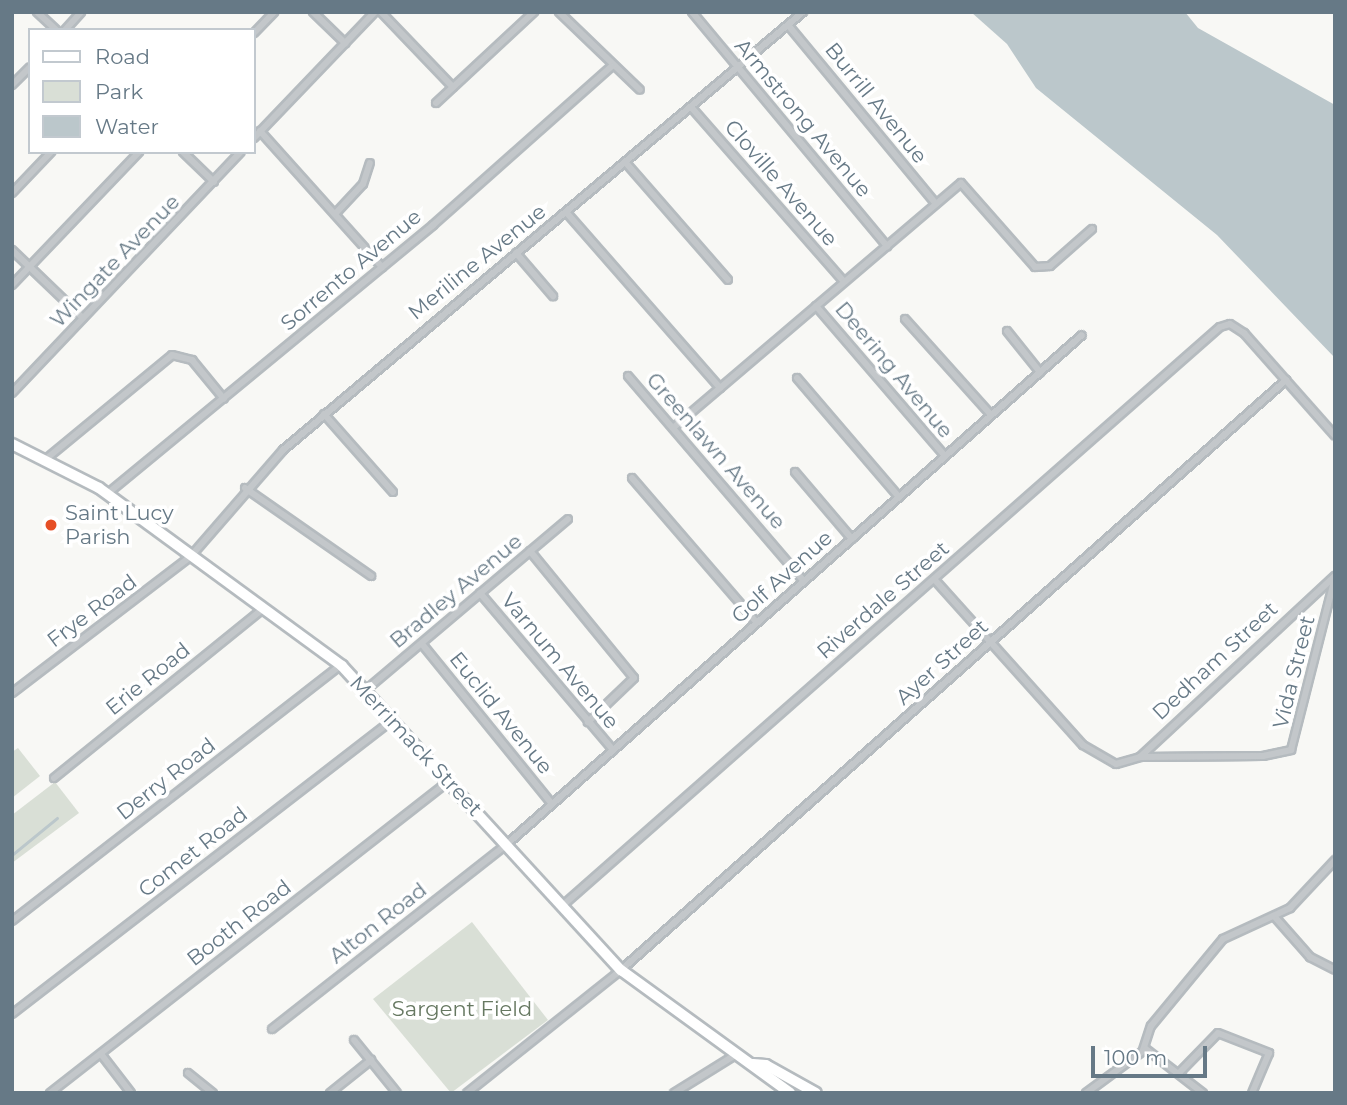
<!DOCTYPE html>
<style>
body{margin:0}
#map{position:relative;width:1347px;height:1105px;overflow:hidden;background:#f8f8f5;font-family:Montserrat,sans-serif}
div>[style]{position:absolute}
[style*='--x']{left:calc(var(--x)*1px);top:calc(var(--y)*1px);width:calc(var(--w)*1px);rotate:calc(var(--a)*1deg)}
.green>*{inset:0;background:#d9dfd6}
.water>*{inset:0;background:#bbc7cb}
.stream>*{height:2.5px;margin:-1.25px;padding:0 1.25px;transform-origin:1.25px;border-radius:1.25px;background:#bbc7cb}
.roads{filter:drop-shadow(2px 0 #b5bbbf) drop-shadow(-2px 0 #b5bbbf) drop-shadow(0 2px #b5bbbf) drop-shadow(0 -2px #b5bbbf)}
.minor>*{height:6px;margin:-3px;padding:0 3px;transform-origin:3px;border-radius:3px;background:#c3c7ca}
.secondary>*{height:10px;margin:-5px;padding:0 5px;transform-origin:5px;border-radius:5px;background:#fff}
.dots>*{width:19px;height:19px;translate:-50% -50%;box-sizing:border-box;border:4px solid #fff;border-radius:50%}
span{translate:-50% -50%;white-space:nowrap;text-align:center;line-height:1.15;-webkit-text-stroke:7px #fff;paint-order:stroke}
.street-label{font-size:21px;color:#667986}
.poi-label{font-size:21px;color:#667986}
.left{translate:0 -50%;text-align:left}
.park-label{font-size:21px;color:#667861}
.frame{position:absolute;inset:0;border:14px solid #667986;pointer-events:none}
.legend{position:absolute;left:28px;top:28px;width:228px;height:126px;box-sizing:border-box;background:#fff;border:2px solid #c2c9cf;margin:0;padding:9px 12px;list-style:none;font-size:21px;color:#667986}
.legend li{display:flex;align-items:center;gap:14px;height:35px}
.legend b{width:35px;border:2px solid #c2c9cf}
.scale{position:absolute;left:1091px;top:1046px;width:116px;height:32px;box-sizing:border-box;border:4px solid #667986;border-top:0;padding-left:9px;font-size:21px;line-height:24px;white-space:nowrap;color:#667986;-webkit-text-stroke:5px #fff;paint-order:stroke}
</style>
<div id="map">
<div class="green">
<div style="clip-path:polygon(18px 748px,40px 776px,12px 798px,12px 752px)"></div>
<div style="clip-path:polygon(55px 782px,79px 813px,12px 863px,12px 815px)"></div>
<div style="clip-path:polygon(472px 922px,548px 1020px,451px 1093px,373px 999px)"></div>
</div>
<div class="water">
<div style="clip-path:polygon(971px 12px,1185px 12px,1198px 28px,1335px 105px,1335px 358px,1217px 235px,1036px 88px,1007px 44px)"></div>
</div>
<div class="stream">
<div style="--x:12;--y:855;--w:58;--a:-39.4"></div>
</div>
<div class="roads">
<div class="minor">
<div style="--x:37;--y:12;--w:26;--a:43"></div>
<div style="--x:313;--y:12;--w:45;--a:44.1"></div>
<div style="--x:381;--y:12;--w:104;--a:46.2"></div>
<div style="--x:559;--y:12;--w:112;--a:43.9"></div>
<div style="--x:692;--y:12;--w:305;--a:50.2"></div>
<div style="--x:788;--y:25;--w:232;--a:50.4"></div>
<div style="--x:65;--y:30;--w:24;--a:-48"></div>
<div style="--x:254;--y:33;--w:29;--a:-46"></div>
<div style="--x:12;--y:85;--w:25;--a:-45"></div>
<div style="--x:436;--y:103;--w:134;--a:-42.9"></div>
<div style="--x:691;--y:107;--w:232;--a:48.8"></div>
<div style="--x:260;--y:131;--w:183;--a:48.1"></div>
<div style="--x:254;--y:138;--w:175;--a:-46.2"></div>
<div style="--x:183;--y:152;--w:43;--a:44.1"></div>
<div style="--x:626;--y:163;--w:155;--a:48.9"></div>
<div style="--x:12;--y:193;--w:57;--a:-46.4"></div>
<div style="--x:566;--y:212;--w:234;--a:48.8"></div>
<div style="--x:335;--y:214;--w:41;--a:-47"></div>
<div style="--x:363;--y:184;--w:22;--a:-72"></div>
<div style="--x:12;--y:250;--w:98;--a:43.8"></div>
<div style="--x:516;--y:253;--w:57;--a:49.3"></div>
<div style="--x:12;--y:285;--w:184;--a:-46.3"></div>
<div style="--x:816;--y:306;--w:198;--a:49.3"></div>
<div style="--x:905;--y:319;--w:129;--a:48.1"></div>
<div style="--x:1007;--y:331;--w:53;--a:51.2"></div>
<div style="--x:628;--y:376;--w:270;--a:49.4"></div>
<div style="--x:797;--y:378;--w:157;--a:49.4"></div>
<div style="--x:12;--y:393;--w:332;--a:-46.5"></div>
<div style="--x:324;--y:414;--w:104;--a:48.5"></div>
<div style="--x:673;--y:428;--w:378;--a:-40.4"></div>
<div style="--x:961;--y:183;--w:112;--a:48.6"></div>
<div style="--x:1035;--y:267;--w:15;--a:-4"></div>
<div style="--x:1050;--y:266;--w:56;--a:-41.4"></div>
<div style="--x:46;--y:459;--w:163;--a:-39.5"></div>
<div style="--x:172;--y:355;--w:21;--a:14"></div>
<div style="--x:192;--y:360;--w:50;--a:50.6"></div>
<div style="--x:795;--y:472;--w:88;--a:49.6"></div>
<div style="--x:632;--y:478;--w:191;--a:49.2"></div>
<div style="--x:245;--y:488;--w:154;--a:34.9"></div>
<div style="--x:107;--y:494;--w:423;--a:-39.5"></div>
<div style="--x:433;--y:225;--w:239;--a:-41.6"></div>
<div style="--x:530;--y:551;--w:164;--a:50.7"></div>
<div style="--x:634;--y:678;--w:64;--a:136.3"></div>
<div style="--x:934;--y:579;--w:223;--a:48.1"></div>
<div style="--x:1083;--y:745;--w:38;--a:30"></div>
<div style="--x:1116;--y:764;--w:25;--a:-16"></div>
<div style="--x:1140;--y:757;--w:266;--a:-42.9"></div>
<div style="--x:480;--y:593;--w:206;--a:49.7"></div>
<div style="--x:422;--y:644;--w:206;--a:50.9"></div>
<div style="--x:367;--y:689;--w:263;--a:-40.2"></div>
<div style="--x:12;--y:693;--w:225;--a:-37.4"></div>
<div style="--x:191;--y:556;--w:140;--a:-49"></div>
<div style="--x:283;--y:450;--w:680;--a:-40.11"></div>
<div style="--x:1140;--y:757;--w:123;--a:-0.5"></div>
<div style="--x:1263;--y:756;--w:29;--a:-12"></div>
<div style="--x:1291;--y:750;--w:179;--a:-75.7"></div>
<div style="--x:54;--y:778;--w:270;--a:-39"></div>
<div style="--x:562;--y:906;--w:876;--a:-41.35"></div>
<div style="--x:1220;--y:327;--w:10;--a:-17"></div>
<div style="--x:1230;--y:324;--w:17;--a:33"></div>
<div style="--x:1244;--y:333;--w:137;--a:48.5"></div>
<div style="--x:1274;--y:916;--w:55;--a:48.7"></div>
<div style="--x:1310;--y:957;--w:28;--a:27"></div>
<div style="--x:12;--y:921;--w:417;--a:-37.9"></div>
<div style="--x:12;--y:1014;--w:481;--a:-37.7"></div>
<div style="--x:272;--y:1029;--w:298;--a:-38.2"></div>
<div style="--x:506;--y:845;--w:769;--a:-41.52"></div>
<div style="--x:354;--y:1040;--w:68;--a:50.9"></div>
<div style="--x:1143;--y:1050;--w:25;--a:-72"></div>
<div style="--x:1151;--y:1026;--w:113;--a:-50.4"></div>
<div style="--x:1223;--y:939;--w:74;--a:-24.8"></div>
<div style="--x:1290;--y:908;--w:66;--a:-46.8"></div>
<div style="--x:101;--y:1054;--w:49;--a:52.4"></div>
<div style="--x:1180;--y:1072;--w:54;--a:-45.7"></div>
<div style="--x:1218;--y:1033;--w:55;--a:21.4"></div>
<div style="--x:1269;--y:1053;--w:43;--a:113"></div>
<div style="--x:188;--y:1073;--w:32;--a:39"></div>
<div style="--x:50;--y:1093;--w:507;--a:-38.02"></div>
<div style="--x:330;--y:1093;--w:53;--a:-38.8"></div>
<div style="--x:467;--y:1093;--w:197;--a:-38.6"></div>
<div style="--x:621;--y:970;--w:889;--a:-41.58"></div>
<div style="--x:674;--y:1093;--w:74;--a:-31.8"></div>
<div style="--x:1086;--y:1093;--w:74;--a:-36.3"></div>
<div style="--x:1146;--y:1049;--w:72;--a:37.7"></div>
</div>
<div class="secondary">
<div style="--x:12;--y:444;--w:97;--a:26.8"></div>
<div style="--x:99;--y:488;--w:301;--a:36.2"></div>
<div style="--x:342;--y:666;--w:413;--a:47.5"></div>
<div style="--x:621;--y:970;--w:209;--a:36"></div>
<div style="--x:753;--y:1064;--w:13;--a:4"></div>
<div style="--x:766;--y:1065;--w:57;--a:29.2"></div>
</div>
</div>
<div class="dots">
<div style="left:51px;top:525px;background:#e64f26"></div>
</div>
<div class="street-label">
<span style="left:876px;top:103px;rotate:51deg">Burrill Avenue</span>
<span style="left:803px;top:118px;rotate:50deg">Armstrong Avenue</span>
<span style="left:781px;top:183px;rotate:49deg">Cloville Avenue</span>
<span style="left:115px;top:261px;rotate:-46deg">Wingate Avenue</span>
<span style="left:477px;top:262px;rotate:-39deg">Meriline Avenue</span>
<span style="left:351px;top:270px;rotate:-40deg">Sorrento Avenue</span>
<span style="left:894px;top:370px;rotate:50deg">Deering Avenue</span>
<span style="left:716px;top:451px;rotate:49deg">Greenlawn Avenue</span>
<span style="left:782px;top:577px;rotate:-42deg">Golf Avenue</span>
<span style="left:456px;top:591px;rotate:-40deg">Bradley Avenue</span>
<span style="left:883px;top:600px;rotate:-41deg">Riverdale Street</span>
<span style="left:92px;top:611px;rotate:-37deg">Frye Road</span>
<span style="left:560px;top:661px;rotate:50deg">Varnum Avenue</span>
<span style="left:1215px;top:661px;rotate:-43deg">Dedham Street</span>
<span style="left:942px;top:662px;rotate:-42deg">Ayer Street</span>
<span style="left:1294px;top:672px;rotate:-76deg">Vida Street</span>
<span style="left:148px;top:679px;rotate:-39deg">Erie Road</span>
<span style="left:501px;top:713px;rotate:51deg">Euclid Avenue</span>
<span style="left:416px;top:746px;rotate:47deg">Merrimack Street</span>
<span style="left:166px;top:779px;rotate:-38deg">Derry Road</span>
<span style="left:193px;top:852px;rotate:-38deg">Comet Road</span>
<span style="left:239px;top:923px;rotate:-38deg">Booth Road</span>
<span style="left:378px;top:923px;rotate:-38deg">Alton Road</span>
</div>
<div class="poi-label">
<span class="left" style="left:65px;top:525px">Saint Lucy<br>Parish</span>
</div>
<div class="park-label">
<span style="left:462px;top:1009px">Sargent Field</span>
</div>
<div class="frame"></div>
<ul class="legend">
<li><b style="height:9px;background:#fff"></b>Road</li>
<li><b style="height:19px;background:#d9dfd6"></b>Park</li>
<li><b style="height:19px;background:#bbc7cb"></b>Water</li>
</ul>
<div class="scale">100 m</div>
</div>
